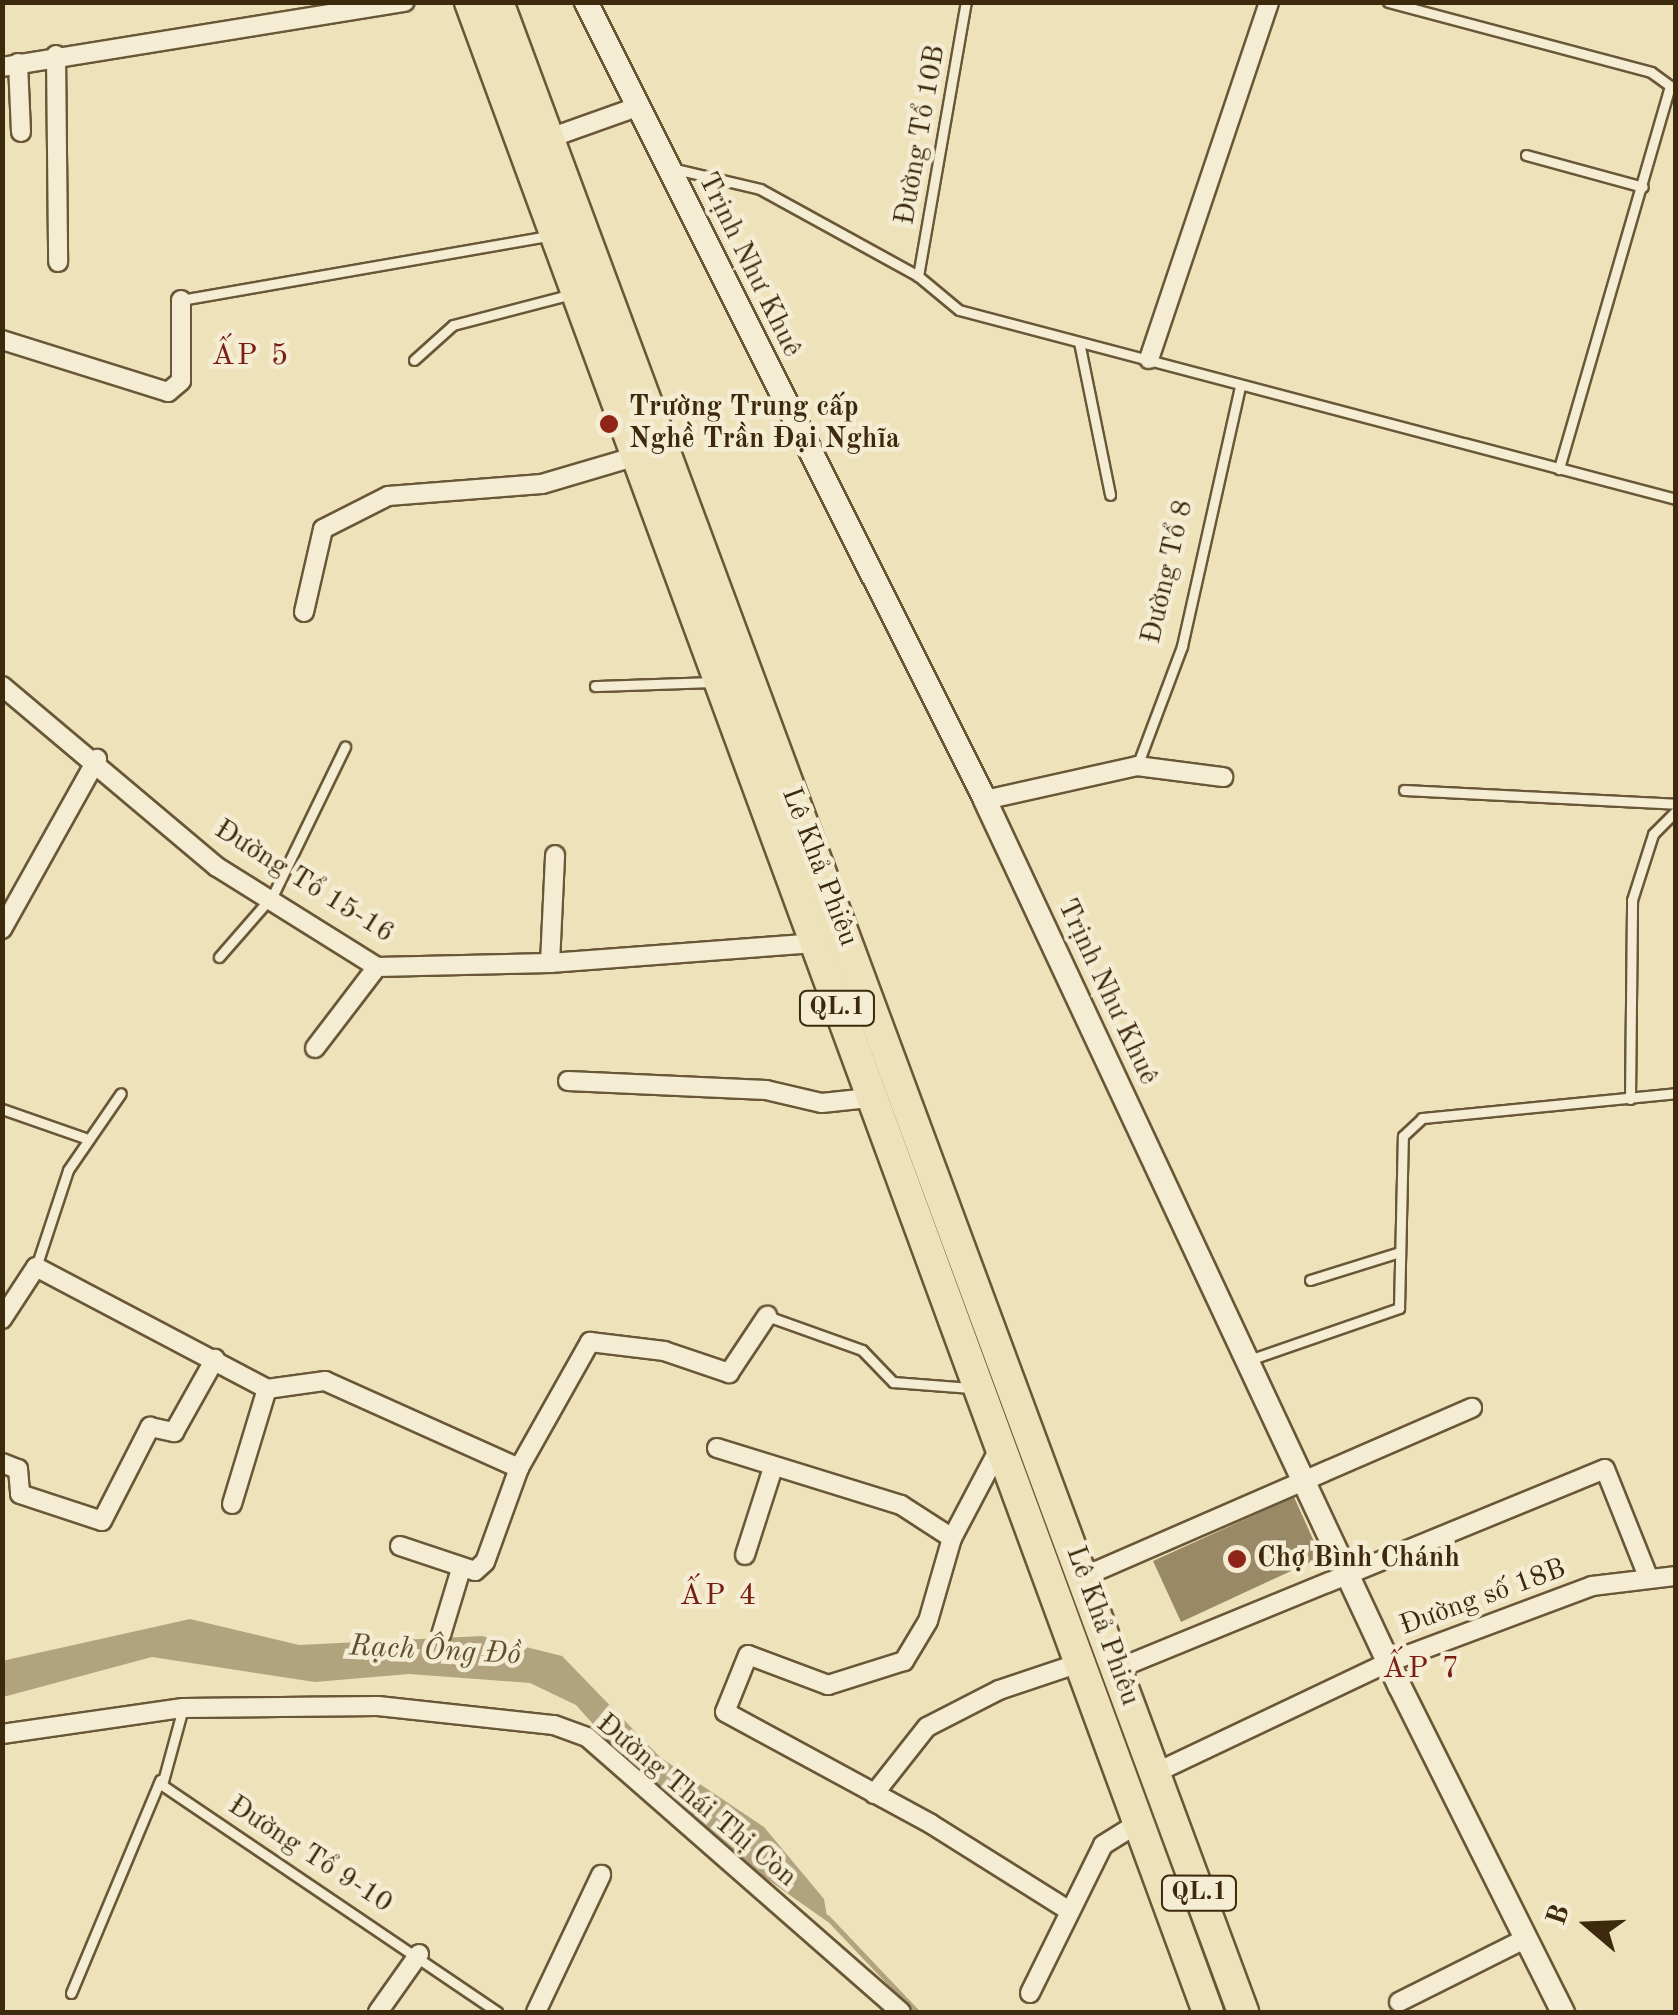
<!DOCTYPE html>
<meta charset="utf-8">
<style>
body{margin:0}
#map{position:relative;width:1678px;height:2015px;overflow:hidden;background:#eee2bb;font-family:"Old Standard TT",serif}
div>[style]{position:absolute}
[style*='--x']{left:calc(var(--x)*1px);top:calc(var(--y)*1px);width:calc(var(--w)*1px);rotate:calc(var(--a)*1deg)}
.water>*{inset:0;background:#b2a37f}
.stream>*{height:5px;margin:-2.5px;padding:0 2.5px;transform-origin:2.5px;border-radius:2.5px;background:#b2a37f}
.building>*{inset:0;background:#998967}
.roads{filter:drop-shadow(2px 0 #695737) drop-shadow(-2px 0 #695737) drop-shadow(0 2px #695737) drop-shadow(0 -2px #695737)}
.service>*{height:9px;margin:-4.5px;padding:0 4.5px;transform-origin:4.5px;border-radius:4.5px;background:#f4ecd3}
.minor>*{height:18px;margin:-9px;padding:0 9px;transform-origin:9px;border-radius:9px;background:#f4ecd3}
.tertiary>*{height:22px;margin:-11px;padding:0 11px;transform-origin:11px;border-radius:11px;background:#f4ecd3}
.trunk>*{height:30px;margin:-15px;padding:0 15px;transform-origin:15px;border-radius:15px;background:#eee2bb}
.dots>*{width:28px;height:28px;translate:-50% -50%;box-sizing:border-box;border:5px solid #f4ecd3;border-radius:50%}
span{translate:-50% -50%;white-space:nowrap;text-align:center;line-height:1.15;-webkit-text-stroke:9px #f4ecd3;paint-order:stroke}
.shield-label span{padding:2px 8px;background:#f4ecd3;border:2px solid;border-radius:8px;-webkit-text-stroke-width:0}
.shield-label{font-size:25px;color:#3d290b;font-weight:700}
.street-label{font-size:28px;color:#3d290b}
.poi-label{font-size:28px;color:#3d290b;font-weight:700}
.left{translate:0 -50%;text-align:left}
.neighbourhood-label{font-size:30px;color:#7a1f14;letter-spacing:2.5px}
.water-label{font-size:30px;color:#604e2e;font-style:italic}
.frame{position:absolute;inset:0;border:5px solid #3d290b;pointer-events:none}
.north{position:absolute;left:1538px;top:1875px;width:100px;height:100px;-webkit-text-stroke:8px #f4ecd3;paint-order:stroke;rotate:289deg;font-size:28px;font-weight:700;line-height:40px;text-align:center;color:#3d290b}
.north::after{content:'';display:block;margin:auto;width:35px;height:45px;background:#3d290b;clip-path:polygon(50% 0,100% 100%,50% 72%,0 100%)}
</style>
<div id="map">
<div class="water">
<div style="clip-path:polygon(190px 1619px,299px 1645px,482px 1636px,562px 1656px,661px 1758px,764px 1827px,824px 1899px,828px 1922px,672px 1812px,576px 1705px,530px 1683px,409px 1674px,315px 1682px,152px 1657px,3px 1697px,2px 1661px)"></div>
</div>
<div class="stream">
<div style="--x:827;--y:1917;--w:131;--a:46.5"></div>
</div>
<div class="building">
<div style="clip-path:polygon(1294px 1497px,1321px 1557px,1181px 1622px,1153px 1561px)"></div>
</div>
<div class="roads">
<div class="service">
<div style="--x:1388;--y:2;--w:272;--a:14.9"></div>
<div style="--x:1651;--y:72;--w:24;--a:36"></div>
<div style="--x:1670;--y:86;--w:399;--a:106.2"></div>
<div style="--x:1526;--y:155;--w:121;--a:15.3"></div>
<div style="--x:675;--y:169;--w:87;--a:13.2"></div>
<div style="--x:760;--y:189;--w:180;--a:28.8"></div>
<div style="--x:918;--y:276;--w:53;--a:39.7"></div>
<div style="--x:959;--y:310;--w:741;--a:14.77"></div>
<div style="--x:918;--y:276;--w:278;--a:-80.1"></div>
<div style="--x:181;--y:300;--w:373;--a:-9.9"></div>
<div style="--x:1079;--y:342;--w:156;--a:78.5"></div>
<div style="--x:414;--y:360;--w:52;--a:-41.9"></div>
<div style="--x:453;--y:325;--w:123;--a:-14.6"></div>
<div style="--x:595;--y:686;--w:121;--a:-1.9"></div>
<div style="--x:1137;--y:766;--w:128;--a:-69.4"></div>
<div style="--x:1182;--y:646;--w:266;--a:-77.4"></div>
<div style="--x:1404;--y:790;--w:272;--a:2.9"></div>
<div style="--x:219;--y:957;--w:82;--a:-48.9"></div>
<div style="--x:273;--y:895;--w:165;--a:-64.1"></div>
<div style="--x:1630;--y:1099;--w:199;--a:-89.4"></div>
<div style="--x:1632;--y:900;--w:69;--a:-72.3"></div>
<div style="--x:1653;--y:834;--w:33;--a:-45"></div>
<div style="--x:2;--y:1109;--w:88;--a:19.3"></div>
<div style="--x:36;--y:1267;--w:102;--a:-71.7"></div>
<div style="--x:68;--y:1170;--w:93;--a:-55.5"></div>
<div style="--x:1310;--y:1280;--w:94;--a:-17.3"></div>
<div style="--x:767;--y:1316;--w:101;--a:19.7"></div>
<div style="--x:862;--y:1350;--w:45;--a:45.9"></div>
<div style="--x:893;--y:1382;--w:78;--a:4.4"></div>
<div style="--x:1249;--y:1360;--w:159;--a:-19.1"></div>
<div style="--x:1399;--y:1308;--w:172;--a:-88.7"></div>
<div style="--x:1403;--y:1136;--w:26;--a:-43"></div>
<div style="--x:1422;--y:1118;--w:255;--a:-5.6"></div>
<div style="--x:183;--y:1708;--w:80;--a:105.3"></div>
<div style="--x:162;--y:1785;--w:405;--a:34.1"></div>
<div style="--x:71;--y:1993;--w:231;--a:-67.3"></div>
</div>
<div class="minor">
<div style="--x:56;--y:55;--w:207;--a:89.4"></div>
<div style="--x:18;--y:63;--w:69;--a:87.5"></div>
<div style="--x:2;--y:67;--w:408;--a:-9.2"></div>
<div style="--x:547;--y:139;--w:96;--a:-19.6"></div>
<div style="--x:2;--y:340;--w:174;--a:17.4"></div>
<div style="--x:168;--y:392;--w:17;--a:-40"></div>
<div style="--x:181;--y:381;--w:81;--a:-90"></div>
<div style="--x:1149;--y:359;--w:377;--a:-71.4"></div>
<div style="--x:304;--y:612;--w:85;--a:-77.1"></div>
<div style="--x:323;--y:529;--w:73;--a:-26.9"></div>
<div style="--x:388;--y:496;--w:154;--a:-4.5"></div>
<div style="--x:542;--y:484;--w:95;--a:-16.5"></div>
<div style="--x:2;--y:686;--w:281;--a:40.1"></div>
<div style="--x:217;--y:867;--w:189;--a:32"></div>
<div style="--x:377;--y:967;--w:173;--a:-1.3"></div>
<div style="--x:550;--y:963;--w:265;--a:-4.3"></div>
<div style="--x:985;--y:800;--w:156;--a:-12.6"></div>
<div style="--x:1137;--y:766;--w:87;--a:7.3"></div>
<div style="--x:2;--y:929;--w:195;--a:-60.8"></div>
<div style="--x:550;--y:963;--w:108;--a:-87.3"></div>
<div style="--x:315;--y:1048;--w:102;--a:-52.6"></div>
<div style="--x:568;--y:1081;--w:198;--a:2.6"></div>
<div style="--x:766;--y:1090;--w:57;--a:13.1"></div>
<div style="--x:822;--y:1103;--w:47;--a:-6.1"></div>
<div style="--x:2;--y:1319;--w:62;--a:-56.8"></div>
<div style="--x:36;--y:1267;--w:261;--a:27.8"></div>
<div style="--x:267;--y:1389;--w:59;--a:-7.9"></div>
<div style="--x:325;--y:1381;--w:213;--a:24.2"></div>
<div style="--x:519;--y:1468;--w:145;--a:-60.6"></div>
<div style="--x:590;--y:1342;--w:75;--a:6.9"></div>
<div style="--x:664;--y:1351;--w:69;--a:18.7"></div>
<div style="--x:729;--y:1373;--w:69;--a:-56.3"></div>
<div style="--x:717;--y:1448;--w:193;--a:17.2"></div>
<div style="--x:901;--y:1505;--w:61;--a:32.9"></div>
<div style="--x:999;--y:1449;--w:101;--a:117.8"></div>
<div style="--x:952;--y:1538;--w:86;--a:106.1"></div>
<div style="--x:928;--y:1621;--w:47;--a:121"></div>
<div style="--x:904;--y:1661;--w:80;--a:162.5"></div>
<div style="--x:828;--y:1685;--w:85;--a:-159.4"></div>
<div style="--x:748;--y:1655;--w:61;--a:112"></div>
<div style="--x:725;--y:1712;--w:234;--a:28.5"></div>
<div style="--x:931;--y:1824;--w:162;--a:32.1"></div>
<div style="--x:2;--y:1463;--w:17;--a:21"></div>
<div style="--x:18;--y:1469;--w:25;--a:85"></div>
<div style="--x:20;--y:1494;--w:86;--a:18.2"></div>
<div style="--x:102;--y:1521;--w:106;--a:-62.9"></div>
<div style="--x:150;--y:1427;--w:25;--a:12"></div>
<div style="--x:174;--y:1432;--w:84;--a:-60.7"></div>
<div style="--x:232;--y:1504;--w:120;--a:-73.1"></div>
<div style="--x:400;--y:1546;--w:79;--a:18.4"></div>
<div style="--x:475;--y:1571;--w:13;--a:-42"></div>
<div style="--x:485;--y:1562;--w:100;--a:-70.1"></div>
<div style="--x:745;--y:1555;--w:91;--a:-72.2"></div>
<div style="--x:1085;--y:1576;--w:422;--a:-23.5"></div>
<div style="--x:441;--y:1635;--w:69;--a:-73.1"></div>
<div style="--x:1117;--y:1669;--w:527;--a:-22.29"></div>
<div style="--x:1605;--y:1469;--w:118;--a:68.2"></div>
<div style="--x:2;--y:1734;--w:183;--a:-8.2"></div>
<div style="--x:183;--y:1708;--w:195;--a:-0.6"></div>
<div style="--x:378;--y:1706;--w:177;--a:6.2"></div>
<div style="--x:554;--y:1725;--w:35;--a:20"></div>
<div style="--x:587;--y:1737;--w:417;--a:41.2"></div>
<div style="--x:1155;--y:1773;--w:259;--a:-25.4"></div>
<div style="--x:1389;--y:1662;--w:217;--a:-20.5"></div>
<div style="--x:1592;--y:1586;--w:85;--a:-6.8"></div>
<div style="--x:874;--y:1794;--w:85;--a:-51.7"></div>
<div style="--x:927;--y:1727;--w:81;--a:-27.2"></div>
<div style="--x:999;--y:1690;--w:88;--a:-18.6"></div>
<div style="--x:1030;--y:1993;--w:165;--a:-63.7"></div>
<div style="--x:1103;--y:1845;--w:44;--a:-31.9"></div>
<div style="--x:1399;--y:2002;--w:139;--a:-26.6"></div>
<div style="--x:378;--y:2012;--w:71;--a:-54.7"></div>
<div style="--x:536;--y:2012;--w:152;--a:-64.6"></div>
</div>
<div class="tertiary">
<div style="--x:586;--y:2;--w:892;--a:63.43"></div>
<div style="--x:985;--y:800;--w:979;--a:64.93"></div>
<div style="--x:1400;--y:1687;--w:364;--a:63.4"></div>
</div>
<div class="trunk">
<div style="--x:470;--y:2;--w:2141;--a:69.84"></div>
<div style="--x:498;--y:2;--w:2144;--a:69.66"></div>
</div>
</div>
<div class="dots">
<div style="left:609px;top:424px;background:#8f2418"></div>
<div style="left:1237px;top:1559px;background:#8f2418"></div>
</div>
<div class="shield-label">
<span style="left:837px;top:1008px">QL.1</span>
<span style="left:1199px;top:1893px">QL.1</span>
</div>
<div class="street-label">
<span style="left:921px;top:135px;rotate:-80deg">Đường Tổ 10B</span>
<span style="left:749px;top:265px;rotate:64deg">Trịnh Như Khuê</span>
<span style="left:1168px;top:572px;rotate:-77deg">Đường Tổ 8</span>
<span style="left:819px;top:867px;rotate:69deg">Lê Khả Phiêu</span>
<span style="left:304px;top:882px;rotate:32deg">Đường Tổ 15-16</span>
<span style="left:1107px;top:992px;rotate:65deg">Trịnh Như Khuê</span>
<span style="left:1483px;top:1598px;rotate:-20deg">Đường số 18B</span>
<span style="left:1102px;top:1626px;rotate:70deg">Lê Khả Phiêu</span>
<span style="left:696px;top:1801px;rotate:40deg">Đường Thái Thị Còn</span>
<span style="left:310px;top:1855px;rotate:33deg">Đường Tổ 9-10</span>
</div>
<div class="poi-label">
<span class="left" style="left:629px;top:424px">Trường Trung cấp<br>Nghề Trần Đại Nghĩa</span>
<span class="left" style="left:1257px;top:1559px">Chợ Bình Chánh</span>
</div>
<div class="neighbourhood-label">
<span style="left:251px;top:356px">ẤP 5</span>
<span style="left:719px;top:1596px">ẤP 4</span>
<span style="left:1422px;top:1669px">ẤP 7</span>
</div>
<div class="water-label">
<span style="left:435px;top:1651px;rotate:3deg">Rạch Ông Đồ</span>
</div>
<div class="frame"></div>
<div class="north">B</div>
</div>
